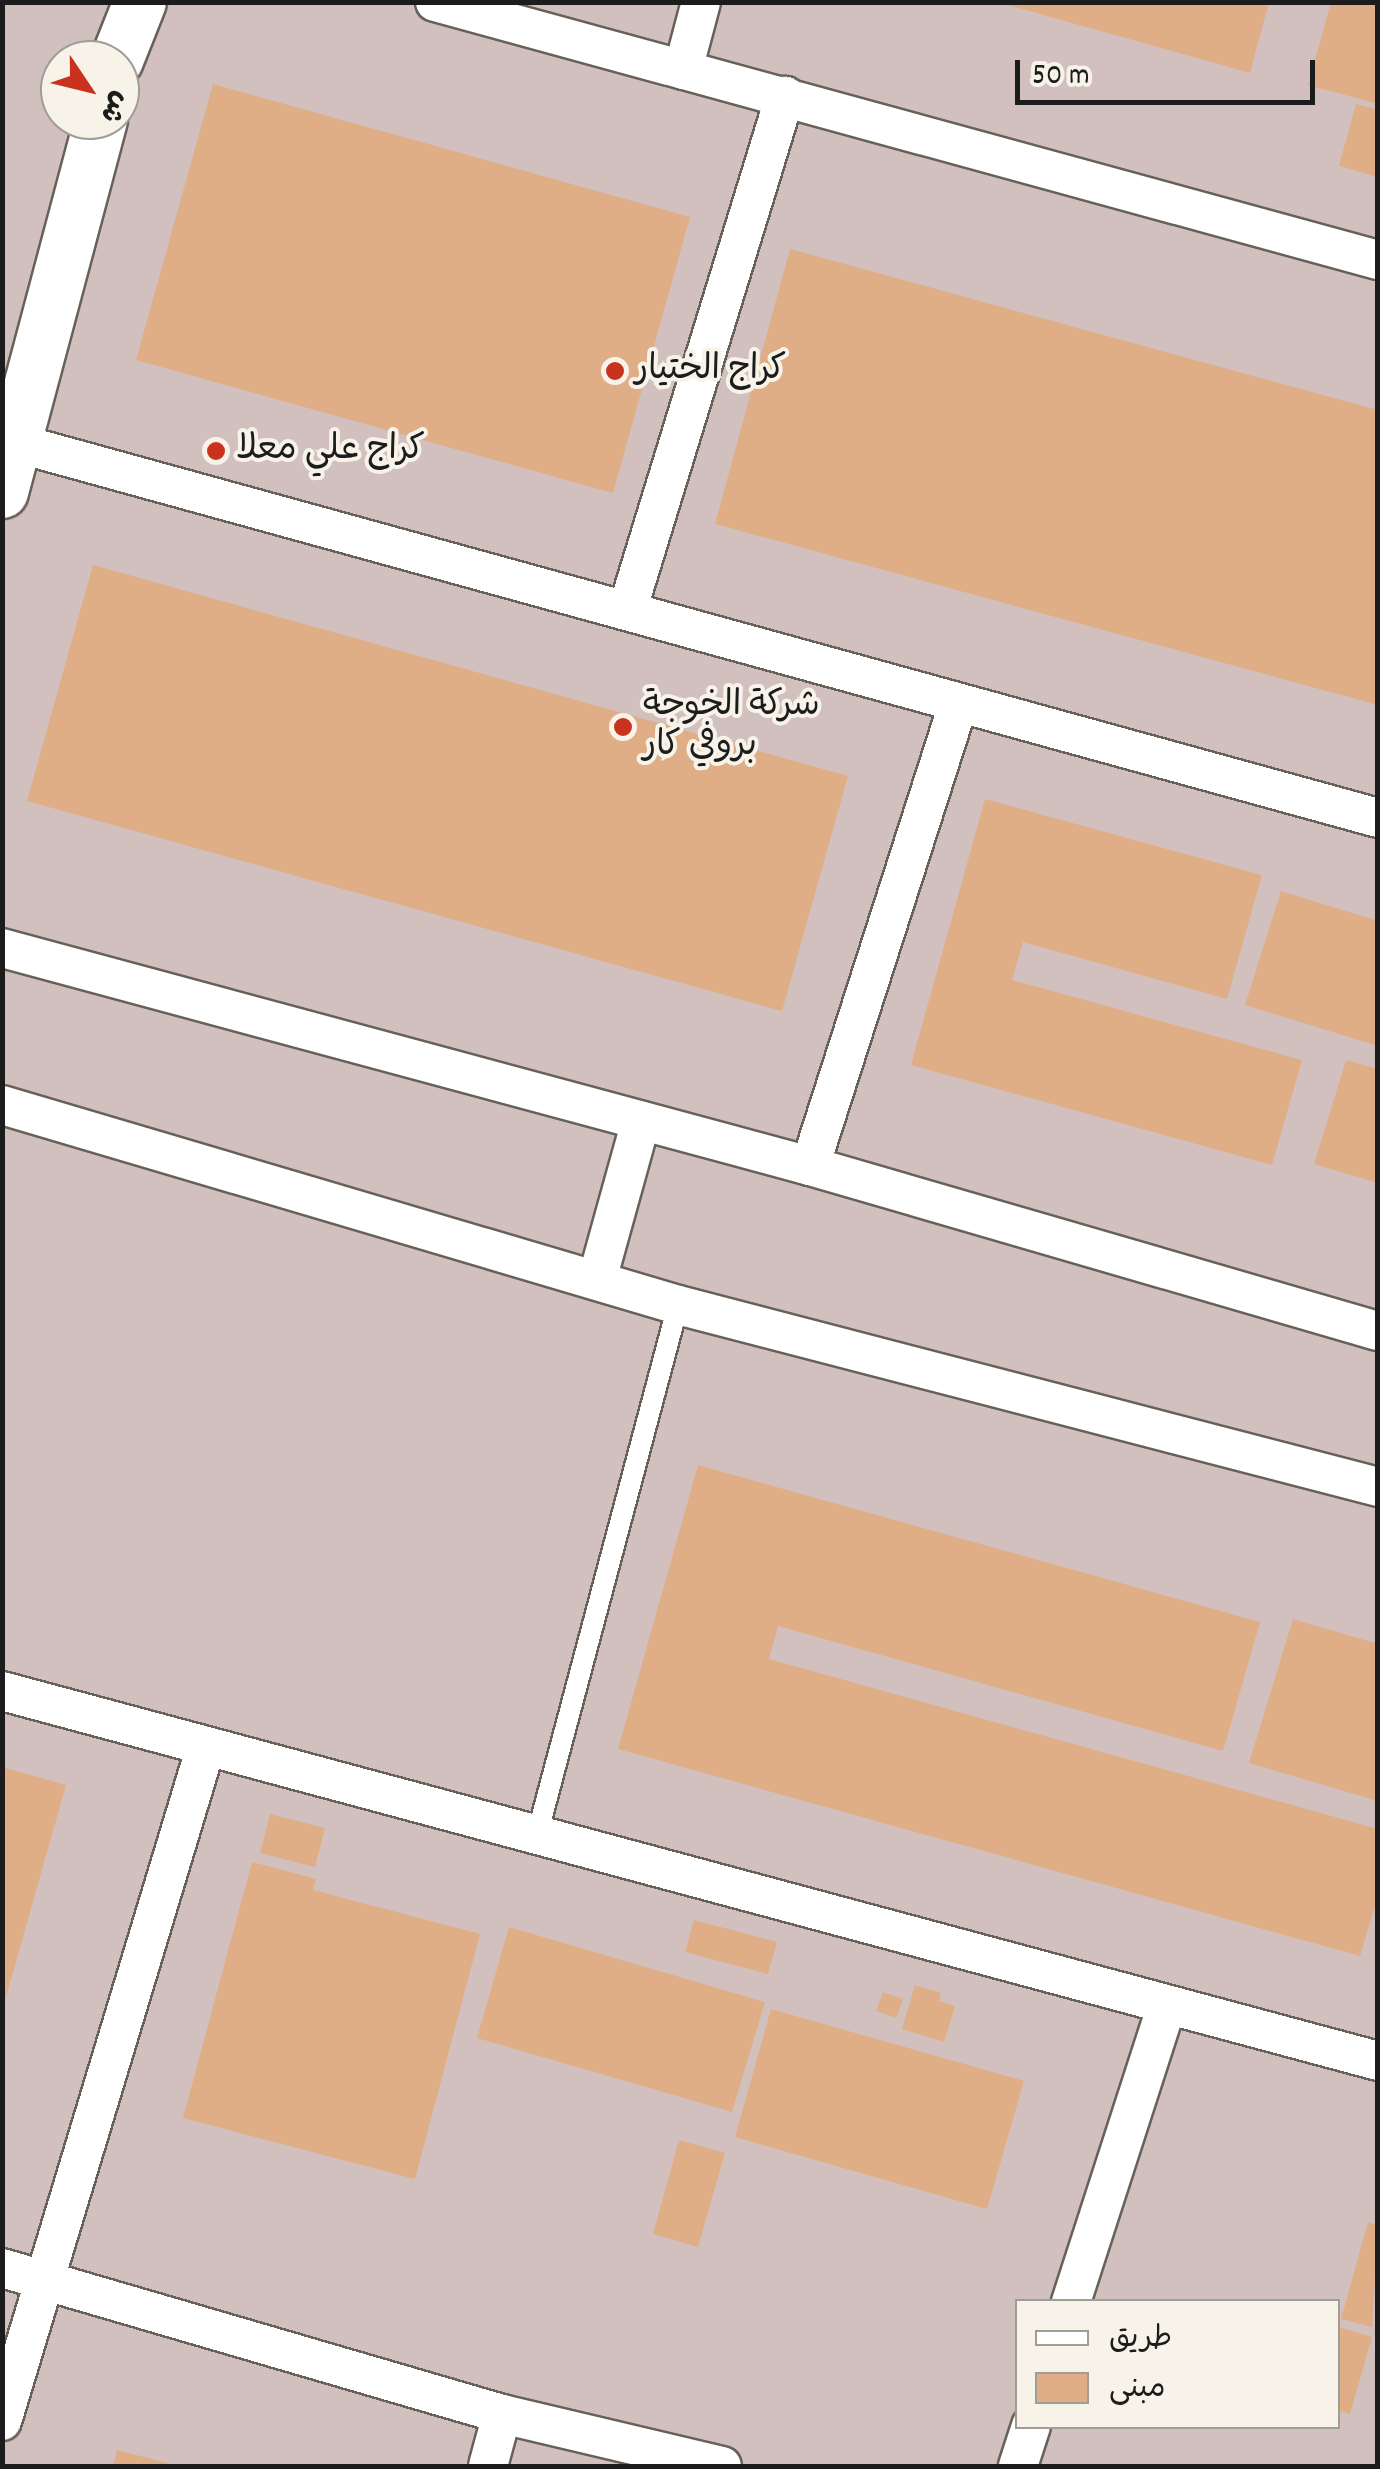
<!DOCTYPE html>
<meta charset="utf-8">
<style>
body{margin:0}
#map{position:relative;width:1380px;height:2469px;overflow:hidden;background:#f2e1c4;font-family:Dekko,"Playpen Sans Arabic",sans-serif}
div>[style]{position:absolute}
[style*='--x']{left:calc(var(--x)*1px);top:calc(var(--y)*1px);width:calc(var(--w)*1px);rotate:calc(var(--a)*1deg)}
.industrial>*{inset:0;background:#d1c0bd}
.building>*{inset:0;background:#dfae87}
.roads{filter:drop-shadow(2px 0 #676157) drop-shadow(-2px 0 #676157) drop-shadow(0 2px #676157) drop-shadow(0 -2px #676157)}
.lane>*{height:20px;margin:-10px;padding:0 10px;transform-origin:10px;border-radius:10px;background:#fff}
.street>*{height:38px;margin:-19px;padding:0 19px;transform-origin:19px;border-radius:19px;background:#fff}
.secondary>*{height:52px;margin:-26px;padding:0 26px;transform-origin:26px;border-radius:26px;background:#fff}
.dots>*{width:28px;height:28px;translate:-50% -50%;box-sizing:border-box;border:5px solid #f7f3e8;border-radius:50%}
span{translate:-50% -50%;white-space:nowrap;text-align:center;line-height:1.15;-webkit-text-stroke:8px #f7f3e8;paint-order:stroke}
.poi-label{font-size:35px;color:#1c1c1c}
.left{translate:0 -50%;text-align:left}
.frame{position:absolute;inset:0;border:5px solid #1c1c1c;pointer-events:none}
.legend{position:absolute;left:1015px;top:2299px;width:325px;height:130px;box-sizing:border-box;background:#f7f3e8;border:2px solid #9f9d96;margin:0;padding:12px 18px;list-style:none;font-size:30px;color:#1c1c1c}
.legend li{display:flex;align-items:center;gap:20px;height:50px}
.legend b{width:50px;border:2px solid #9f9d96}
.north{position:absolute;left:40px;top:40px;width:100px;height:100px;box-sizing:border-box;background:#f7f3e8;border:2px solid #9f9d96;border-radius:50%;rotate:125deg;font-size:28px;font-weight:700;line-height:40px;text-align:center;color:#1c1c1c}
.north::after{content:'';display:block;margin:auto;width:35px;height:45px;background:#c8321e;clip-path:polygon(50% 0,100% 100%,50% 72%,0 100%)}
.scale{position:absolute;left:1015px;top:60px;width:300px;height:45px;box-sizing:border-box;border:5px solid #1c1c1c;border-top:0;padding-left:12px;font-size:30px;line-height:35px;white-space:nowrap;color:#1c1c1c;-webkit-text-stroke:8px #f7f3e8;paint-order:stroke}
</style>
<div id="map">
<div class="industrial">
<div style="clip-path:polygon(evenodd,3px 3px,1377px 3px,1377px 2466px,3px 2466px,3px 3px,60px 60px,120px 60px,120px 120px,60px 120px,60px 60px,3px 3px,1018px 2302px,1338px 2302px,1338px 2426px,1018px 2426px,1018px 2302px)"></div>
</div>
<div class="building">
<div style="clip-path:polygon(997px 2px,1269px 2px,1250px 73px)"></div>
<div style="clip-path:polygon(1331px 2px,1378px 2px,1378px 104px,1308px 85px)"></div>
<div style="clip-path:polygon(213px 84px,690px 217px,613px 493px,136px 360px)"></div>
<div style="clip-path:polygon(1356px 104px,1378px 110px,1378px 177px,1339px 166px)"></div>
<div style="clip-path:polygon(790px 249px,1378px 410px,1378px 705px,715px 524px)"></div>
<div style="clip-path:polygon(93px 565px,848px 776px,782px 1011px,27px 801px)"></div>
<div style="clip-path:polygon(985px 799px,1262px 875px,1227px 999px,1023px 942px,1012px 980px,1302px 1060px,1272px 1165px,911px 1065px)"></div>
<div style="clip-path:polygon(1281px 891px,1378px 921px,1378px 1046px,1245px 1005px)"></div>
<div style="clip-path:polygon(1346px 1060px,1378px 1069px,1378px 1183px,1314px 1164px)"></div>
<div style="clip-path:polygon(698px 1465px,1260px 1622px,1223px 1751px,778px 1626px,769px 1659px,1378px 1829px,1378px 1896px,1360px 1956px,618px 1749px)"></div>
<div style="clip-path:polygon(1293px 1619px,1378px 1644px,1378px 1801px,1249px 1763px)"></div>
<div style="clip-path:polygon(2px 1767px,66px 1785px,4px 2004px,2px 2003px)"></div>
<div style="clip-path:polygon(270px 1814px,325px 1828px,315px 1867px,260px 1853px)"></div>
<div style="clip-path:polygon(252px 1862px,316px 1879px,313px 1890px,480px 1934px,415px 2179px,183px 2118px)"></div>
<div style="clip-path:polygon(694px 1920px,777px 1942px,768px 1974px,685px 1952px)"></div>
<div style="clip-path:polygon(509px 1927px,765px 2002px,732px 2112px,477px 2038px)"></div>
<div style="clip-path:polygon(915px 1985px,941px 1993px,939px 2001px,955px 2006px,944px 2042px,902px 2029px)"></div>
<div style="clip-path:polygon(883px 1992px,903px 1999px,896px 2018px,876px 2011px)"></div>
<div style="clip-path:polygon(771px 2009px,1024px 2081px,987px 2209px,735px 2137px)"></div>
<div style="clip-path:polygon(679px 2140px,725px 2153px,698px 2247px,653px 2234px)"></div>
<div style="clip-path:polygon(1368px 2222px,1378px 2225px,1372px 2327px,1341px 2319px)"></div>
<div style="clip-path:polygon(1338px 2327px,1372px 2337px,1350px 2414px,1338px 2410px)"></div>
<div style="clip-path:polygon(117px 2450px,175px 2465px,174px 2466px,113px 2466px)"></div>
</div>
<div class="roads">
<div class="lane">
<div style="--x:537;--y:1835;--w:548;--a:-75.1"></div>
</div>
<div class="street">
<div style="--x:435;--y:2;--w:978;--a:15.3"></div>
<div style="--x:683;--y:70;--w:70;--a:-75.2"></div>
<div style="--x:2;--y:439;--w:1427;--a:15.4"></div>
<div style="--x:627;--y:611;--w:539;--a:-72.94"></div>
<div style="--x:2;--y:948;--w:837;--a:15.1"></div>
<div style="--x:810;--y:1166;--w:591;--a:16.2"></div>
<div style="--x:2;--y:1105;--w:705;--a:16.48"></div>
<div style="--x:678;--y:1305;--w:723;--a:14.57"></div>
<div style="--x:810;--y:1166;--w:486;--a:-72.2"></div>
<div style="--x:598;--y:1276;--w:161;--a:-74.5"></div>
<div style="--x:2;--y:1691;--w:1425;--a:15.05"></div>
<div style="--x:2;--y:2268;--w:521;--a:16.28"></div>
<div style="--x:502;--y:2414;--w:226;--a:13.3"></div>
<div style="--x:1071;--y:2302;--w:312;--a:-72.1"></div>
<div style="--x:2;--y:2421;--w:705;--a:-73.18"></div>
<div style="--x:488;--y:2466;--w:54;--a:-74.9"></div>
<div style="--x:1018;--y:2466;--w:42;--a:-72"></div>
</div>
<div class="secondary">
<div style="--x:117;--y:60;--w:62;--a:-68.4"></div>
<div style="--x:2;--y:492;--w:385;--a:-75.1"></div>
</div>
</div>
<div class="dots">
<div style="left:615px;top:371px;background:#c8321e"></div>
<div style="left:216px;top:451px;background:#c8321e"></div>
<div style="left:623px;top:727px;background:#c8321e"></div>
</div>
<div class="poi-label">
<span class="left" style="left:635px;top:371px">كراج الختيار</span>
<span class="left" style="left:236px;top:451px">كراج علي معلا</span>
<span class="left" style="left:643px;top:727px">شركة الخوجة<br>بروفي كار</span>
</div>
<div class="frame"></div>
<ul class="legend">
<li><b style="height:12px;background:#fff"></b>طريق</li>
<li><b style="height:28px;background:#dfae87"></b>مبنى</li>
</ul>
<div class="north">ش</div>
<div class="scale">50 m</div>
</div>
